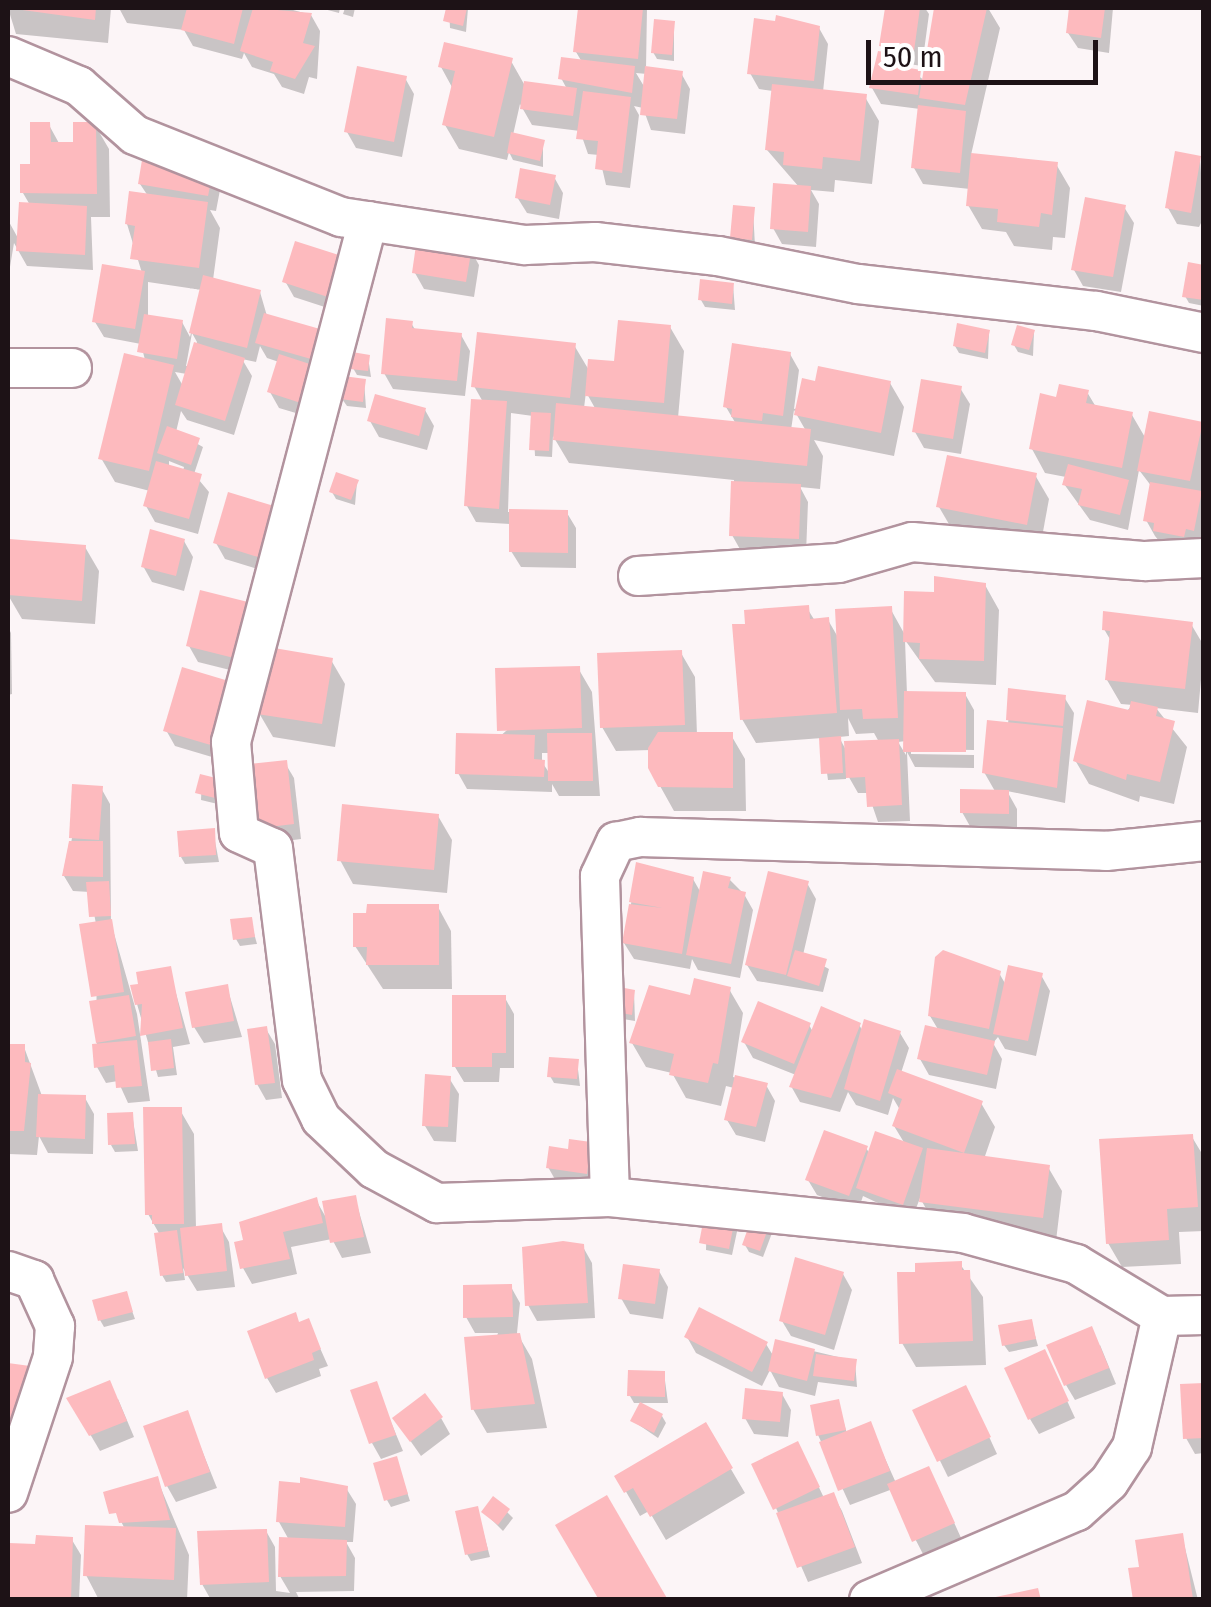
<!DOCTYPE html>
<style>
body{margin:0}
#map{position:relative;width:1211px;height:1607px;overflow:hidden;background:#fcf5f7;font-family:"Fira Sans Condensed",sans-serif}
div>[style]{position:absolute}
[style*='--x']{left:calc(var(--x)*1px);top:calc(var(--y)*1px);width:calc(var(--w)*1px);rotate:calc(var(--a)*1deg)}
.shadow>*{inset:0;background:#0003}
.building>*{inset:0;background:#fdbabe}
.roads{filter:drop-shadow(2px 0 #b2939e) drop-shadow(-2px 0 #b2939e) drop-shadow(0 2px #b2939e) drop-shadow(0 -2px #b2939e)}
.minor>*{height:38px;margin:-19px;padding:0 19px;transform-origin:19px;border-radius:19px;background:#fff}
span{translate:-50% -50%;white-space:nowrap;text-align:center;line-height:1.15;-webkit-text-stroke:8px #fff;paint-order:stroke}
.frame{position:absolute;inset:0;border:10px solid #1d1216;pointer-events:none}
.scale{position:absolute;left:866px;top:40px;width:232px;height:45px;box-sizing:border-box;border:5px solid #1d1216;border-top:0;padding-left:12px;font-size:30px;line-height:35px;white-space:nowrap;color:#1d1216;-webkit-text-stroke:8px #fff;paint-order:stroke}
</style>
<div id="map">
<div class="shadow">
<div style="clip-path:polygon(8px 8px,111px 8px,108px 43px,16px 34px)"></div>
<div style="clip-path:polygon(119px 8px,286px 8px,311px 15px,320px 31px,317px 79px,309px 77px,304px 94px,282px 87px,274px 74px,252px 67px,244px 53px,242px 59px,193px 46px,184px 30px,127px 23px)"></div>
<div style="clip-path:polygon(320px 8px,340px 8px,339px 13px)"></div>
<div style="clip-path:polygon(345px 8px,355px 8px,353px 17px,343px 14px)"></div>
<div style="clip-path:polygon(449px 8px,468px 8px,466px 32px,450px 28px)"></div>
<div style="clip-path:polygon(evenodd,580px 8px,647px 8px,646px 69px,681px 73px,690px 89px,685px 134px,651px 130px,643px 108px,634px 106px,639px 115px,630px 188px,606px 185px,599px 155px,588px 154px,580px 131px,532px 125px,520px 104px,513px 135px,543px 142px,543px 167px,513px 160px,509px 152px,507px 160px,459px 149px,445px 125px,453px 89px,441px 67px,511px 61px,524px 84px,567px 89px,561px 78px,582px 62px,576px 52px,580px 8px,636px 73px,647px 74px,645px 88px,636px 73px)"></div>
<div style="clip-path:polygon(887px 8px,925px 8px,929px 14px,922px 66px,902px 63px,925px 81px,937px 8px,988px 8px,1000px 28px,971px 155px,1056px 164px,1070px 188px,1065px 238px,1053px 237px,1052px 250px,1014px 246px,1006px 232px,982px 229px,968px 205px,970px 189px,923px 184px,914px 168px,920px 109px,881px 104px,872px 88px,887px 54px,882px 46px)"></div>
<div style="clip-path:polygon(1072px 8px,1113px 8px,1109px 53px,1078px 48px,1068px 33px)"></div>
<div style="clip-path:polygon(778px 18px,819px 28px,828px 44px,823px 92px,865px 97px,879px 121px,872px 184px,835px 180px,834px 192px,811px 190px,819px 204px,816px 247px,782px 244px,773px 228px,799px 187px,767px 150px,773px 91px,759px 89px,750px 73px)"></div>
<div style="clip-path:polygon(674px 24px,674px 61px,657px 59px,653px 52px)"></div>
<div style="clip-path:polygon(405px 78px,414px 94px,402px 157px,356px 148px,347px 132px)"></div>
<div style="clip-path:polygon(49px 125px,60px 145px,76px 144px,95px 125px,109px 149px,110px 217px,91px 217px,93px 270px,27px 266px,14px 243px,8px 279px,8px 220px,19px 240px,30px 205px,23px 193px)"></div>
<div style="clip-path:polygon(1200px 158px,1204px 217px,1199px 227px,1177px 224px,1168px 208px)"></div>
<div style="clip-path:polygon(evenodd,211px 174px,220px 190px,216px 211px,210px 210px,220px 228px,213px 280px,260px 292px,267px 316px,318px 331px,328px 347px,316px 419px,279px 408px,270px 392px,279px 362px,267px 358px,260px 346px,256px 362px,242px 359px,252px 376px,234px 435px,187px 420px,181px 411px,176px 432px,203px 447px,194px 474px,209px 492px,198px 534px,155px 522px,146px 506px,150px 491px,115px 482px,101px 458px,145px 360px,141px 344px,104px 337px,95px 322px,142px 273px,127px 224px,148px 196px,140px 184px,211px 174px,148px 282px,202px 290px,190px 337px,182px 322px,148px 317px,148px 282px,211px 174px,192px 333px,197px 342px,189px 366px,186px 366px,192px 333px,211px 174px,175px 372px,187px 374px,183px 386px,175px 372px,211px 174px,169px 461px,184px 467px,183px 471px,169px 467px,169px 461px)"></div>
<div style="clip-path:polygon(554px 177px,563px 193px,559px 219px,527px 213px,517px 197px)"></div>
<div style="clip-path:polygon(1124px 207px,1134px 223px,1121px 292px,1083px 286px,1074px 270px)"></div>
<div style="clip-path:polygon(753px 209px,755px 246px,737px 244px,732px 237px)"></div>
<div style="clip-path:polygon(470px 249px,479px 265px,474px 297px,424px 289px,415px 273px)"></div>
<div style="clip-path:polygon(1204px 267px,1204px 306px,1189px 303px,1185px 296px)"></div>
<div style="clip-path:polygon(352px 275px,340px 312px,294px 297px,285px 281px)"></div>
<div style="clip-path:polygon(733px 285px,735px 310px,705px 307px,701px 300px)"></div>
<div style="clip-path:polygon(411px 323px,416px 331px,461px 335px,470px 351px,465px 396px,393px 389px,384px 373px)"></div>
<div style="clip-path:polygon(evenodd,670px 327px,684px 351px,678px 418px,736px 424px,726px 407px,790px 354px,799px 370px,794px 409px,890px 383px,904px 407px,894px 456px,814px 440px,823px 456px,820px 489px,800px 487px,808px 502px,806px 554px,741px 551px,732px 535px,734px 480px,569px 463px,553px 436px,552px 457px,535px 456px,533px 416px,511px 413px,508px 512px,567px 513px,576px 528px,576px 568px,521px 567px,511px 551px,511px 524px,476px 522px,467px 506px,483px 402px,474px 386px,574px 345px,590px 372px,616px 364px,670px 327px,586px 392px,596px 410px,584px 408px,586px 392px,670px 327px,794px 410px,806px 431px,791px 430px,794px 410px)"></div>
<div style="clip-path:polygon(989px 332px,988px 359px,959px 353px,955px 346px)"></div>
<div style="clip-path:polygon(1034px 332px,1033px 356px,1018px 352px,1014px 345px)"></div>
<div style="clip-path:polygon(368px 357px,371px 377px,357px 375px,353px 368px)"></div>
<div style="clip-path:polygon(364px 381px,366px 408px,347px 406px,342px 399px)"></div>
<div style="clip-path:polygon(960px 388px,970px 404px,961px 454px,924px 448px,915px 432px)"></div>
<div style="clip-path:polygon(1087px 392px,1096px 407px,1132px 415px,1146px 439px,1201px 424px,1204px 541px,1164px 547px,1155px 536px,1146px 520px,1152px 487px,1139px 470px,1128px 530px,1090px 520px,1064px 484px,1066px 477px,1045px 473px,1032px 449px,1058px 400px)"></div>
<div style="clip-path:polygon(425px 410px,434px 426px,427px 450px,379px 437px,370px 421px)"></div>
<div style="clip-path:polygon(1035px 475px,1049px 499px,1040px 548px,953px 531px,939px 507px)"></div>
<div style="clip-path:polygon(357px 482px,355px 505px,336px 499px,332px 492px)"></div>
<div style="clip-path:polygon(272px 508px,281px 524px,267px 572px,225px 559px,216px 543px)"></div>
<div style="clip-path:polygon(184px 541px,193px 557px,184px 591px,152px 582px,143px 566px)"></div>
<div style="clip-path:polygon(12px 542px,85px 547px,99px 571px,95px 624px,22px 619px,8px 595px)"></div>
<div style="clip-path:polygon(evenodd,985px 585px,999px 610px,996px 685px,935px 682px,905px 640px,907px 694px,965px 694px,974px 710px,974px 750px,911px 749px,911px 754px,974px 755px,974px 768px,915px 767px,907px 752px,910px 821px,878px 822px,868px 793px,858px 793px,846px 772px,846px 779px,828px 780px,822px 738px,756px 743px,742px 719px,748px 626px,807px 608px,815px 621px,828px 620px,839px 639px,890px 608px,905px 635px,936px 595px,985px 585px,848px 718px,856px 734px,874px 733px,879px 742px,847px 752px,839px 737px,849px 736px,848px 718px,985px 585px,906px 741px,906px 755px,898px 742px,906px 741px)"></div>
<div style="clip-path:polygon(250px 605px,246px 674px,198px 662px,189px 646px)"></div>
<div style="clip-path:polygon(1191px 624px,1204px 646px,1198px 713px,1156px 708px,1187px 747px,1174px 804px,1140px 796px,1139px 802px,1089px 784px,1075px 760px,1133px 705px,1121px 704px,1107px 680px,1111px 641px,1104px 629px)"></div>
<div style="clip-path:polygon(8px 627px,11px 633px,12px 694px,8px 695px)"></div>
<div style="clip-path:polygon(681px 653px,695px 677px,697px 735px,731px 735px,745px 759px,746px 811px,674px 811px,650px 768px,651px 750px,616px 751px,602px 727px)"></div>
<div style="clip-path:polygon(331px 660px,345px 684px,335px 747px,273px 737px,259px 713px)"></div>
<div style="clip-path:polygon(evenodd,578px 668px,592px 692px,600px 796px,559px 796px,552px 784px,552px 792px,467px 789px,458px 773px,578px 668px,542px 753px,550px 753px,550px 774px,542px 762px,542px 753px)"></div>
<div style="clip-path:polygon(183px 670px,222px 760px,175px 746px,166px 730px)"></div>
<div style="clip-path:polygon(1011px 691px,1064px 697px,1074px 713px,1065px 803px,1007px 791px,1017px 809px,1017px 829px,971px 828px,962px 812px,996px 793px,984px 772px,1008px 724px)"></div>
<div style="clip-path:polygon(285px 763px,294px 778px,301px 839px,263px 844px)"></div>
<div style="clip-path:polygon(202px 777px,226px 806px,201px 800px)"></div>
<div style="clip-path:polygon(101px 788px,110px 804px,111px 923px,137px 1014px,150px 1101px,128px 1103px,118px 1081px,106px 1083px,97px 1067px,96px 924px,90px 892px,73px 891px,64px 876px,72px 838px)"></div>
<div style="clip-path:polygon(438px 816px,452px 840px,447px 893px,353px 884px,340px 860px)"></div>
<div style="clip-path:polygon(213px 831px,219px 862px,185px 864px,181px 857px)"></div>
<div style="clip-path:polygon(638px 865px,693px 879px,701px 893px,729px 879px,744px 894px,753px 910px,740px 978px,698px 970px,692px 959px,690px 969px,634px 959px,624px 943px)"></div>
<div style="clip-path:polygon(807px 883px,816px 899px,803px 955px,829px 969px,823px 992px,757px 981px,747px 965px)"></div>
<div style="clip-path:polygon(438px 907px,451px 931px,452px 989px,383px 989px,355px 946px)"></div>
<div style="clip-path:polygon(250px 919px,257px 944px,240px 946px,236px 939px)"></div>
<div style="clip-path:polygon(169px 968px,190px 1044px,173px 1047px,177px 1075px,158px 1077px,137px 1004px)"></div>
<div style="clip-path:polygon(999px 973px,1006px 985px,1041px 975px,1050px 991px,1036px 1056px,1005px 1049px,998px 1037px,993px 1043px,1002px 1059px,996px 1089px,929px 1075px,920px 1059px,939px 1031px,930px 1016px)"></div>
<div style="clip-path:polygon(227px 987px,242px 1037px,204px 1043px,194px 1027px)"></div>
<div style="clip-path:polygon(729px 989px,743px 1013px,733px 1077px,766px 1085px,775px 1101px,765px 1142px,736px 1135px,727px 1120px,734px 1088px,726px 1086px,721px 1106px,686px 1098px,672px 1073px,646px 1067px,632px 1043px,692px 998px)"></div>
<div style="clip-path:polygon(634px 992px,635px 1021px,617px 1018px)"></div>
<div style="clip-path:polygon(505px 998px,514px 1014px,514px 1068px,500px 1068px,499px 1082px,464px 1082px,455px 1067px)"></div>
<div style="clip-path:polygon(809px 1025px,813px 1032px,859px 1025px,863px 1031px,900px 1033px,909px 1048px,901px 1073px,981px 1103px,995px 1127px,984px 1159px,1048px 1167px,1062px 1191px,1056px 1241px,936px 1226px,920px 1198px,912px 1219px,863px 1196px,858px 1211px,817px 1195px,808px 1180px,866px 1148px,870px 1154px,905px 1144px,894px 1126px,900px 1110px,893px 1098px,888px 1115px,856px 1105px,848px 1092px,840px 1112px,800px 1102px,791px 1086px,796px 1075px,753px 1058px,744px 1042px)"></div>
<div style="clip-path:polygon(266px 1029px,275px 1044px,282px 1098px,266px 1100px,257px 1084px)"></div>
<div style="clip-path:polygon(8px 1046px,24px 1047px,42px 1096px,85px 1098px,94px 1114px,93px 1154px,48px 1153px,39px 1136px,37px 1155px,8px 1154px)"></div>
<div style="clip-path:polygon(577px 1061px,580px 1086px,554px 1083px,550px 1076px)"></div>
<div style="clip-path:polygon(449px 1078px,459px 1094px,456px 1142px,434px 1141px,425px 1126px)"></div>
<div style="clip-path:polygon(180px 1110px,194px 1134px,196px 1229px,220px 1226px,229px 1242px,235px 1287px,197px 1291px,183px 1268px,185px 1280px,166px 1282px,162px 1275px,160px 1235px,148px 1214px)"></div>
<div style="clip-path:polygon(132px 1114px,138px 1151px,115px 1152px,111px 1145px)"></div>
<div style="clip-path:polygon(1192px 1137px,1204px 1157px,1204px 1231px,1179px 1232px,1181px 1264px,1122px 1267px,1108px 1243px)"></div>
<div style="clip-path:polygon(590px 1145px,595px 1189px,557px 1183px,548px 1167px)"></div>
<div style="clip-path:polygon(355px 1198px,371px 1253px,342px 1258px,332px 1239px,291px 1247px,297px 1274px,252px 1284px,243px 1268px,316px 1200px,328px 1221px)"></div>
<div style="clip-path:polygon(707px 1215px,738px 1227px,732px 1255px,706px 1250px)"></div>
<div style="clip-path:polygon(768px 1225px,772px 1233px,763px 1257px,749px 1252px,745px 1245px)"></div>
<div style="clip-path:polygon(583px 1247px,592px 1263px,595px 1318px,537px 1321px,528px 1305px)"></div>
<div style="clip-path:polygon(960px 1264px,983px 1297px,986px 1365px,916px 1367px,902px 1343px,918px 1274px)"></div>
<div style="clip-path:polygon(659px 1271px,668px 1287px,663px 1319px,630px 1314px,621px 1298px)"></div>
<div style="clip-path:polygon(843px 1274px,852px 1290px,834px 1350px,791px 1336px,782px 1321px)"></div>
<div style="clip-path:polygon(511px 1287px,520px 1303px,517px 1333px,532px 1359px,547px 1428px,487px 1433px,473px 1409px,498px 1333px,475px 1333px,466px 1317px)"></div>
<div style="clip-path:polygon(126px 1294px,135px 1319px,104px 1327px,100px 1320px)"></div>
<div style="clip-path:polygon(308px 1321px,328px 1366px,319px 1369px,321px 1376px,276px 1393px,267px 1378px)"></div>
<div style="clip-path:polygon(1031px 1321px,1038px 1346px,1009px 1352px,1004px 1345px)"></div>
<div style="clip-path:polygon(687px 1337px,766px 1344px,774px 1357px,813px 1351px,855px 1361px,857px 1387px,818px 1382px,815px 1396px,779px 1387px,770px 1370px,762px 1386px,696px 1353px)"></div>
<div style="clip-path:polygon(1100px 1345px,1116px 1384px,1075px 1400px,1066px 1385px)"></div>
<div style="clip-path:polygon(1052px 1368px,1075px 1418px,1039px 1434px,1030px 1419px)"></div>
<div style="clip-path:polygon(664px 1373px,668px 1403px,634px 1403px,630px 1396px)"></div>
<div style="clip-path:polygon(375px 1384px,403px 1451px,381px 1459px,372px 1443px)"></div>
<div style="clip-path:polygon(1204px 1384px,1204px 1453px,1195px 1454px,1186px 1438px)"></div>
<div style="clip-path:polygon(782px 1394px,791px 1410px,788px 1437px,754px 1434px,745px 1418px)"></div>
<div style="clip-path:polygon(118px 1399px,134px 1437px,100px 1451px,70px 1400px)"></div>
<div style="clip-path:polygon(838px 1402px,847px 1434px,870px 1425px,896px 1483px,937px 1485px,962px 1540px,924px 1556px,890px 1490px,850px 1505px,818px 1435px)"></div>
<div style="clip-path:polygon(974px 1404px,997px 1454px,948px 1477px,916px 1412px)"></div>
<div style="clip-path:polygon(187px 1413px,217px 1488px,176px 1502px,167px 1486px)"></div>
<div style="clip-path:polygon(662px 1416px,666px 1423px,658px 1438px,633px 1421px)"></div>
<div style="clip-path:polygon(441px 1418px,450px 1434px,421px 1456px,395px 1419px)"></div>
<div style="clip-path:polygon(705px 1425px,745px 1493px,666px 1540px,649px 1511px,640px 1516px,617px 1476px)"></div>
<div style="clip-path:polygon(396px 1459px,410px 1501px,391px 1507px,387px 1500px)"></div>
<div style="clip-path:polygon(806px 1460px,824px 1498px,833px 1495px,842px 1511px,862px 1563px,808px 1582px,776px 1508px)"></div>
<div style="clip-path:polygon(157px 1479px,189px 1555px,187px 1600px,99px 1600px,86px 1575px,125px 1529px,106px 1493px)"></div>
<div style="clip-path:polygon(303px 1480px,346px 1488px,356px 1504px,353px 1542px,346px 1542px,355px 1558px,354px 1591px,296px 1592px,300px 1600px,211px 1600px,202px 1584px,266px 1531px,275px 1547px,276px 1591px,290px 1593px,280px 1576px,289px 1540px,279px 1522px)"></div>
<div style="clip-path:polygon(494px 1499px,513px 1518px,503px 1531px,484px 1512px)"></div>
<div style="clip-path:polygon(477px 1509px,490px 1557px,471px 1561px,467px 1554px)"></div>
<div style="clip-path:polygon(1182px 1536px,1198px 1600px,1135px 1600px)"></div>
<div style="clip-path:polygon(72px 1540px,81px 1555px,79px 1600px,8px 1600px,8px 1556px)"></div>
</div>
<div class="building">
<div style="clip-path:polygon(8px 8px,96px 8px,95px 20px)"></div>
<div style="clip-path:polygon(187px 8px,243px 8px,234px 44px,181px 30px)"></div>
<div style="clip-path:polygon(253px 8px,312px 13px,303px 43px,315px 46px,295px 79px,270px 71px,273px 62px,240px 51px)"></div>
<div style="clip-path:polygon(446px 8px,467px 8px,463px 26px,443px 21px)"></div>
<div style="clip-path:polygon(578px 8px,643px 8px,638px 59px,573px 52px)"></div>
<div style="clip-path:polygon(885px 8px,920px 8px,914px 51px,879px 46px)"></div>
<div style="clip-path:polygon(934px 8px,987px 8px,965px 105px,919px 98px)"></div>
<div style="clip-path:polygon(1069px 8px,1105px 8px,1101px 38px,1066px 33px)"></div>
<div style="clip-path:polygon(776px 15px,820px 26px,814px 81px,747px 74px,754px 18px,775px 21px)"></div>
<div style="clip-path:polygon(654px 19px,675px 21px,672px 55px,651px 53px)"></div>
<div style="clip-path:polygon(444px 42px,513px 58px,494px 137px,442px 125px,455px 71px,438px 67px)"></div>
<div style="clip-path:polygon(878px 51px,900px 54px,898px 66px,921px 70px,918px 95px,869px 88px)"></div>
<div style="clip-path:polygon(561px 57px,635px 66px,632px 93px,558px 79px)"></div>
<div style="clip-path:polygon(357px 66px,407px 76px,394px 142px,344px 132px)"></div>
<div style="clip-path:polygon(645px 66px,683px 71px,677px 119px,640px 115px)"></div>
<div style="clip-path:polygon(524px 81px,577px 88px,573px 116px,520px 109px)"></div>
<div style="clip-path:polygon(772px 84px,867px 94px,860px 161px,823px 157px,822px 169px,783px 165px,784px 152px,765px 150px)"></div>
<div style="clip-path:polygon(583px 91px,631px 97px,622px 173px,595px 169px,598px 141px,576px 139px)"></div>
<div style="clip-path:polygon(918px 105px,966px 111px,960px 173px,911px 168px)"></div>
<div style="clip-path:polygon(30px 122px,50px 122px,51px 142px,73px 142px,73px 122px,96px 122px,97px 194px,20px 193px,20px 164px,30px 164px)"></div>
<div style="clip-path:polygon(511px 132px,545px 140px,540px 161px,507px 153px)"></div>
<div style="clip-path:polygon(1175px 151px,1201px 156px,1191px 213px,1165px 208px)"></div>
<div style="clip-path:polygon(971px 153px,1058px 162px,1052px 215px,1041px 213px,1039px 227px,997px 222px,998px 209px,966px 206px)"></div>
<div style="clip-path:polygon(142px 160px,213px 172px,208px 196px,138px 184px)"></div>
<div style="clip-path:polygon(520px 168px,556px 175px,550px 205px,515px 198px)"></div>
<div style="clip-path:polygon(773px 183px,811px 186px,808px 232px,770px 229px)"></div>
<div style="clip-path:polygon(129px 191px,208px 202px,199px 268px,130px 259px,135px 226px,125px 224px)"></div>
<div style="clip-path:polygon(1085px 197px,1126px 205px,1113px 277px,1071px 270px)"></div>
<div style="clip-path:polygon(19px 202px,87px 206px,85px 255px,16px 251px)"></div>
<div style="clip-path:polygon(733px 205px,755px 207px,752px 240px,730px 238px)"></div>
<div style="clip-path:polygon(417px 238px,472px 247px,466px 282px,412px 273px)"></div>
<div style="clip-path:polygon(295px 241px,345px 257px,331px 298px,282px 282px)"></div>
<div style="clip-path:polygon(1188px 262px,1204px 265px,1204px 300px,1182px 297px)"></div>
<div style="clip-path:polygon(102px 264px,145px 271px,135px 329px,92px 322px)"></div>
<div style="clip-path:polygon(203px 275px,261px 290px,247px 348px,189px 333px)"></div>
<div style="clip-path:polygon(700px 279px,734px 283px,732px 304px,698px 300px)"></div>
<div style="clip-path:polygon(264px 313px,320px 329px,311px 359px,255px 343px)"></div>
<div style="clip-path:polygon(144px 314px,183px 320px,177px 359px,137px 352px)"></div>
<div style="clip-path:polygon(386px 318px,413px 321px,412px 328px,462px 333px,457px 381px,381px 374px)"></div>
<div style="clip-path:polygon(618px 320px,671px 325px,664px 403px,585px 396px,588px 359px,614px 361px)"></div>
<div style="clip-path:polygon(957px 323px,990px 330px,985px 353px,953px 346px)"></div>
<div style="clip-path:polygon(1017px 325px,1035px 330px,1029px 350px,1011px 345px)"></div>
<div style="clip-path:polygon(477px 332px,576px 343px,570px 398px,471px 387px)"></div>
<div style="clip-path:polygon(194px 342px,245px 358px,225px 421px,175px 405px)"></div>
<div style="clip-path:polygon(732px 343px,791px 352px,783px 416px,763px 413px,762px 421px,731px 417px,732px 409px,723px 407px)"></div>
<div style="clip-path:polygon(352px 352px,370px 355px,368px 371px,350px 369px)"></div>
<div style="clip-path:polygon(124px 353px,174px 365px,149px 471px,98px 459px)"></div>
<div style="clip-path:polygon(279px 354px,319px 367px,307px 405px,267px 392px)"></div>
<div style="clip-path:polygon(818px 366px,891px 381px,881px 433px,794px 415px,802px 378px,815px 381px)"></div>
<div style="clip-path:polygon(343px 376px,366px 379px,363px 402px,340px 399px)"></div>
<div style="clip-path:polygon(921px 379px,962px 386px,953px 439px,912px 432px)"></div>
<div style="clip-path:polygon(1059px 384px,1089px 390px,1086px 403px,1133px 412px,1122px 468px,1029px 449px,1040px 393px,1056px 397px)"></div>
<div style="clip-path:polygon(375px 394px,426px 408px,419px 436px,367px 421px)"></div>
<div style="clip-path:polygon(471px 399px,507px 401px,499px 509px,464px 506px)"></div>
<div style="clip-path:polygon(556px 403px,811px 429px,807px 466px,553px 440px)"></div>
<div style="clip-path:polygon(1149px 411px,1203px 422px,1190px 481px,1137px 471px)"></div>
<div style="clip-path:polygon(531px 412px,551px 413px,549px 451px,529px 450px)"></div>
<div style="clip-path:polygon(167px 426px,200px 438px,191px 465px,157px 453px)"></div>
<div style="clip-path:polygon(947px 455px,1037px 473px,1027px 525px,936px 507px)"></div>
<div style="clip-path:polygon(156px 461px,202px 474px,189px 519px,143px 506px)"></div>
<div style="clip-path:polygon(1068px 464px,1129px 480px,1120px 515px,1078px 505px,1082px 489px,1062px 485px)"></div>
<div style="clip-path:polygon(336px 472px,359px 480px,351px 500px,329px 492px)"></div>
<div style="clip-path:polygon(731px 481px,801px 484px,799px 539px,729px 536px)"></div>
<div style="clip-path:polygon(1150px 482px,1202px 491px,1194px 531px,1186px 529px,1184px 537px,1153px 531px,1154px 523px,1143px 521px)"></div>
<div style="clip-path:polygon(228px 492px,274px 506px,258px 557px,213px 543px)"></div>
<div style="clip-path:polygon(509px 509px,568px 510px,568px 553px,509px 552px)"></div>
<div style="clip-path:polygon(150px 529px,185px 539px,176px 576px,141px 567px)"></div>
<div style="clip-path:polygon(9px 539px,86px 545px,82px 601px,8px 595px)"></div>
<div style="clip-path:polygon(934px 576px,986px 583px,984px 661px,919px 659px,920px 643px,903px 642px,904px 591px,934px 592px)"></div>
<div style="clip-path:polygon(200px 590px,252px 603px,238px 659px,186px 646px)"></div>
<div style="clip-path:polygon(809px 605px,810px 619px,829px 617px,837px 713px,740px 720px,732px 624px,745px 624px,744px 610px)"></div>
<div style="clip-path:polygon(892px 606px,898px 718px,863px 719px,862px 709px,840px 710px,835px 609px)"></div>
<div style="clip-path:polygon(1103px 611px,1193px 622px,1185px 689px,1105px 680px,1110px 631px,1102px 630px)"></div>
<div style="clip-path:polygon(268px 647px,333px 658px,322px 724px,257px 714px)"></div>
<div style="clip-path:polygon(682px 650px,685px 725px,600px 728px,597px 653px)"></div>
<div style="clip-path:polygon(580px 666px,582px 728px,497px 731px,495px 668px)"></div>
<div style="clip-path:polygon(182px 667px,232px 682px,214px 746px,163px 731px)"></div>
<div style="clip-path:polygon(1008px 688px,1066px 695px,1063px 726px,1006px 720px)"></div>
<div style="clip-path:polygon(904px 691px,966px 692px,966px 752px,903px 752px)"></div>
<div style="clip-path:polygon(1087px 700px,1129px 710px,1131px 701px,1158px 707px,1156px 716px,1175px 721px,1160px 782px,1127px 774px,1126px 780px,1073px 761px)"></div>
<div style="clip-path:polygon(987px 720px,1063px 728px,1057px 788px,982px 773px)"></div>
<div style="clip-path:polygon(658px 732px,733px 732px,733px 788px,658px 787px,648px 768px,648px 748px)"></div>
<div style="clip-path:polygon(456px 733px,535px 735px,534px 759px,545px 760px,544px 777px,455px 774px)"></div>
<div style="clip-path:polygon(547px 733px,592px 733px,593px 781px,548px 781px)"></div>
<div style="clip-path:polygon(841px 736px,843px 773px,821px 774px,819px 738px)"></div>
<div style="clip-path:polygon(899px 739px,902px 805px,867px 807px,865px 777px,846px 778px,844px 741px)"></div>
<div style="clip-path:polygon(287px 760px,294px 824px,252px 829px,239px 765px)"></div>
<div style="clip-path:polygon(200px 774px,228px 781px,223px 800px,195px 793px)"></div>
<div style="clip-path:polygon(72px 784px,103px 786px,99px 840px,69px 838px)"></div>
<div style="clip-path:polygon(960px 789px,1009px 790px,1009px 814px,960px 813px)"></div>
<div style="clip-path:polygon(342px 804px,439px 814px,434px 870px,337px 861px)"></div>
<div style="clip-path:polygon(215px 828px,216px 855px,179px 857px,177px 831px)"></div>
<div style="clip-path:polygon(69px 841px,103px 841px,103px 877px,62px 876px)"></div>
<div style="clip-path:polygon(636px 862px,694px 877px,682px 954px,622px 943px,629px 904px,663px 908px,629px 902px)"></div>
<div style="clip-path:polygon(703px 871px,731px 877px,728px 888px,746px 892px,731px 964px,686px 955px)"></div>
<div style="clip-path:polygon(768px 871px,809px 881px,786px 975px,745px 965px)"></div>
<div style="clip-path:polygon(109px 881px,111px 916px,89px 917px,86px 882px)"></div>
<div style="clip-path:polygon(367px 904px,439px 904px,439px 965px,366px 965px,367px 947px,353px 947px,353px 913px,366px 913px)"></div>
<div style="clip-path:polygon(252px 917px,255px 937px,233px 940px,230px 919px)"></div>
<div style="clip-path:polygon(112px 919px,124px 992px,91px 997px,79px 924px)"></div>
<div style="clip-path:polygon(795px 950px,827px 959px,819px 986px,787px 976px)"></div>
<div style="clip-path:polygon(943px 950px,1001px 971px,989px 1029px,928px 1016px,935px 957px)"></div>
<div style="clip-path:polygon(1008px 965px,1043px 973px,1028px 1041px,993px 1034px)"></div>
<div style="clip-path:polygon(171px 966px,183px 1028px,140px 1036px,142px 1004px,135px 1005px,130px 985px,138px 984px,136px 972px)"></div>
<div style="clip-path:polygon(694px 978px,731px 987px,718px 1064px,713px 1063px,708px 1083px,669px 1075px,674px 1054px,629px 1043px,649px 985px,690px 995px)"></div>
<div style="clip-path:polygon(228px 984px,234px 1021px,192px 1028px,185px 992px)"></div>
<div style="clip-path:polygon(614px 986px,635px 990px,632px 1015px,610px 1011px)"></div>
<div style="clip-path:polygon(129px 995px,136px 1036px,96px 1043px,89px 1001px)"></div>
<div style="clip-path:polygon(452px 995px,506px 995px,506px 1053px,492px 1053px,492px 1067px,452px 1067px)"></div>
<div style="clip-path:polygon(758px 1001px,811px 1023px,794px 1064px,741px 1042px)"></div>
<div style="clip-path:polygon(821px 1006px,861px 1023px,831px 1098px,789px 1087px)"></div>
<div style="clip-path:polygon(864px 1019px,901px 1031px,880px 1101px,844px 1089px)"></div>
<div style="clip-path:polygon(925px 1025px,995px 1041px,987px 1075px,917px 1059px)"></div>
<div style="clip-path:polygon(267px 1026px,275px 1083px,255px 1085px,247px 1029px)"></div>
<div style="clip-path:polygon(171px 1039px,174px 1068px,151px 1071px,148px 1042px)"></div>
<div style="clip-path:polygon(137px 1040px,142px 1086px,116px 1088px,114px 1065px,94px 1068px,92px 1044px)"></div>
<div style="clip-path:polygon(8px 1044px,25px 1044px,25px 1062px,31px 1063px,24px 1131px,8px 1131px)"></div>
<div style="clip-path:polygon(549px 1057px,579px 1059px,577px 1079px,547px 1077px)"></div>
<div style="clip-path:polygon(897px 1069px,983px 1101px,964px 1153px,892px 1126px,902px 1099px,888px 1093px)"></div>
<div style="clip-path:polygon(425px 1074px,451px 1076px,448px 1127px,422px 1126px)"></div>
<div style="clip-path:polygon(735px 1075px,768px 1083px,756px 1127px,724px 1120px)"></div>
<div style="clip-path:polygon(38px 1094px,86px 1095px,85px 1139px,36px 1137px)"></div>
<div style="clip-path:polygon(143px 1107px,182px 1107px,184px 1224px,152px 1224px,152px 1215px,145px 1215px)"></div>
<div style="clip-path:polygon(133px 1112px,135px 1144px,108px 1145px,107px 1113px)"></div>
<div style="clip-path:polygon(824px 1130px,868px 1146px,849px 1196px,805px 1180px)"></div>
<div style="clip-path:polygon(875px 1131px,923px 1148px,903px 1205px,856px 1188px)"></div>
<div style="clip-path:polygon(1193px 1134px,1198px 1207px,1167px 1209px,1169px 1240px,1106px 1244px,1099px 1139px)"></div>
<div style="clip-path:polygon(569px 1139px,591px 1142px,587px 1174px,546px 1168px,549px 1146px,568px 1149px)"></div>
<div style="clip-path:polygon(927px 1148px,1050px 1165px,1043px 1218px,919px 1202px)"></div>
<div style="clip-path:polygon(356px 1195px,364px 1237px,330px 1243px,322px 1201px)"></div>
<div style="clip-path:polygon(317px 1197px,323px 1223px,283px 1232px,290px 1259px,240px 1269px,234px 1242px,243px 1240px,239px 1222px)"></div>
<div style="clip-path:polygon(705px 1212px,735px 1218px,729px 1249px,699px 1243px)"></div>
<div style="clip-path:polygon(752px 1217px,770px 1223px,760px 1251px,742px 1245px)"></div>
<div style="clip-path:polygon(222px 1223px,227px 1271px,185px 1276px,180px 1228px)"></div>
<div style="clip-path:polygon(177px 1230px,183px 1273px,160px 1276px,154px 1233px)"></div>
<div style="clip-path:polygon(563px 1241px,584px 1244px,588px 1303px,525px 1306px,522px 1247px)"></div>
<div style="clip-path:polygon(795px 1257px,844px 1272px,825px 1335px,779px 1321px)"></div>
<div style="clip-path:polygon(962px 1261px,962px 1270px,970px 1270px,973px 1341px,899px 1344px,897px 1272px,915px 1272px,915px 1263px)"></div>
<div style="clip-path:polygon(623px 1264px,660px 1269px,655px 1304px,618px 1299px)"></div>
<div style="clip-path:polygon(512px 1284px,513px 1317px,463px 1318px,463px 1285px)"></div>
<div style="clip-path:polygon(127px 1291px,133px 1312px,98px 1321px,92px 1300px)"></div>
<div style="clip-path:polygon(699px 1307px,768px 1342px,752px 1372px,684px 1337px)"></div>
<div style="clip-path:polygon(296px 1312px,299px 1322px,309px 1318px,321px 1349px,312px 1353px,314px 1360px,265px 1379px,247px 1331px)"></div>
<div style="clip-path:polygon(1032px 1319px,1036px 1339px,1002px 1346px,998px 1325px)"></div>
<div style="clip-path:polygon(1092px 1326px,1109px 1368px,1064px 1386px,1046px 1345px)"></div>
<div style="clip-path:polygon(520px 1333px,535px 1404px,471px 1410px,464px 1337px)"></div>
<div style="clip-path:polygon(775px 1339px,815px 1349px,807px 1381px,768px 1371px)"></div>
<div style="clip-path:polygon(1045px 1349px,1069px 1401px,1028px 1420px,1004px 1368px)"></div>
<div style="clip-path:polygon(816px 1354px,857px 1359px,854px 1381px,813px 1376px)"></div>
<div style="clip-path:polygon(8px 1363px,30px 1366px,24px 1421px,8px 1419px)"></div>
<div style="clip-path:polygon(628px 1370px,665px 1371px,665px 1397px,627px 1396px)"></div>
<div style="clip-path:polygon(110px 1380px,127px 1421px,89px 1436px,66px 1398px)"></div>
<div style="clip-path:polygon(377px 1381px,396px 1435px,369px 1444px,350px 1390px)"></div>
<div style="clip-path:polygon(1204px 1383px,1204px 1438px,1183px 1439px,1180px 1384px)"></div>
<div style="clip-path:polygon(966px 1385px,991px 1437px,937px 1462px,912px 1410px)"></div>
<div style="clip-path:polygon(745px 1388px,783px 1392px,780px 1422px,742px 1419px)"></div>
<div style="clip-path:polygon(425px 1393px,443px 1417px,410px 1442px,392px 1418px)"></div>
<div style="clip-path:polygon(839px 1399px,846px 1430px,816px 1436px,810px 1405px)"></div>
<div style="clip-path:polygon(640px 1402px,663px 1414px,654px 1433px,630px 1421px)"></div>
<div style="clip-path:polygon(188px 1410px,210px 1472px,165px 1487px,143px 1426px)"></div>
<div style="clip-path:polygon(871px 1421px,890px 1471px,838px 1491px,819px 1442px)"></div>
<div style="clip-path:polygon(706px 1422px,733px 1468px,650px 1517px,633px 1488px,624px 1493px,614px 1476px)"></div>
<div style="clip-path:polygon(798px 1441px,820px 1487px,773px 1510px,751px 1464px)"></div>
<div style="clip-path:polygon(397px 1456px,408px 1494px,384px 1501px,373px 1463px)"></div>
<div style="clip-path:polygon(929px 1466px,955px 1523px,912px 1542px,887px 1484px)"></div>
<div style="clip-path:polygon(158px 1476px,170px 1520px,119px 1523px,116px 1513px,109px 1514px,103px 1492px)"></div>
<div style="clip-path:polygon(300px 1477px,348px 1486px,345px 1527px,276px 1522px,279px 1481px,300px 1483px)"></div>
<div style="clip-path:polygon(834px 1492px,855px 1547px,797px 1568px,776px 1513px)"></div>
<div style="clip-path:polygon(607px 1495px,668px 1600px,599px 1600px,555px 1525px)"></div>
<div style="clip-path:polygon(493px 1496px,510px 1509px,498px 1525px,481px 1512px)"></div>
<div style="clip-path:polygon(478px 1506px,488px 1550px,465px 1555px,455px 1511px)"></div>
<div style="clip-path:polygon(85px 1525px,176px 1528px,174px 1580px,83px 1576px)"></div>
<div style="clip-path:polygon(267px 1529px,269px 1582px,200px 1585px,197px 1531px)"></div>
<div style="clip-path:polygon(1183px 1533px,1193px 1599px,1133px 1600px,1128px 1568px,1139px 1567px,1135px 1540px)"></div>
<div style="clip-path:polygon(36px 1535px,73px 1537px,71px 1600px,8px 1597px,9px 1543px,35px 1544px)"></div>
<div style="clip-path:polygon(279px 1537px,347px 1540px,346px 1576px,278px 1577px)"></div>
<div style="clip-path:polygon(1038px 1588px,1041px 1600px,992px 1600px,991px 1598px)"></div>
</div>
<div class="roads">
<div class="minor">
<div style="--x:8;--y:56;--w:77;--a:22.9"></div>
<div style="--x:79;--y:86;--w:74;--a:41.2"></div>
<div style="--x:135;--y:135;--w:222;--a:21.7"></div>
<div style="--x:341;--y:217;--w:186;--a:8.7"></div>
<div style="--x:525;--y:245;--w:70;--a:-2.5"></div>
<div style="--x:595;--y:242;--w:124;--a:6.5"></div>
<div style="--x:718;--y:256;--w:143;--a:11.3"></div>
<div style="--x:858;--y:284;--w:240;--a:6.5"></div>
<div style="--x:1096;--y:311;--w:110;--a:11.5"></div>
<div style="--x:368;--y:221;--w:539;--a:104.73"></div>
<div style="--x:231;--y:742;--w:91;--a:85"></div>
<div style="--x:239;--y:833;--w:37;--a:24"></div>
<div style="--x:273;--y:848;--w:234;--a:82.9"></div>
<div style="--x:302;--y:1080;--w:43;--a:64"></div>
<div style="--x:321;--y:1119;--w:73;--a:43.3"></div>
<div style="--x:374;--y:1169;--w:72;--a:28.4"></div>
<div style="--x:437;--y:1203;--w:173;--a:-2"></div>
<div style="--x:610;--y:1197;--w:355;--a:5.8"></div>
<div style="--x:963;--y:1233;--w:117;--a:15.3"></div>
<div style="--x:1076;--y:1264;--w:100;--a:31.2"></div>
<div style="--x:1162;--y:1316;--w:42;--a:-1.4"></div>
<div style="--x:8;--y:368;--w:64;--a:0"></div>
<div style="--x:638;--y:576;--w:201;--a:-3.7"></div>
<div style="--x:839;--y:563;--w:76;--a:-16"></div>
<div style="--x:912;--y:542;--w:234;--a:4.7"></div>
<div style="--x:1145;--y:561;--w:59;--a:-2.9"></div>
<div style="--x:610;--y:1197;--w:321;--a:-91.8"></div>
<div style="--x:600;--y:876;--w:38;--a:-65"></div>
<div style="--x:616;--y:842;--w:25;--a:-12"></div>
<div style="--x:640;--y:837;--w:466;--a:1.7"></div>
<div style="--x:1106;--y:851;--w:99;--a:-5.8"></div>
<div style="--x:8;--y:1271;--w:28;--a:19"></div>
<div style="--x:34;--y:1280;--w:51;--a:65.5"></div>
<div style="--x:55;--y:1326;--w:31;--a:94"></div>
<div style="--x:53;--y:1357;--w:143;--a:108.3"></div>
<div style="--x:869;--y:1600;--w:226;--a:-23.2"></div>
<div style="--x:1077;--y:1511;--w:43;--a:-42.2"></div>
<div style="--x:1109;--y:1482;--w:42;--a:-56.7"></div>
<div style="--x:1132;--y:1447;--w:134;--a:-77.1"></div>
</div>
</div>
<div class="frame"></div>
<div class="scale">50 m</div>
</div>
